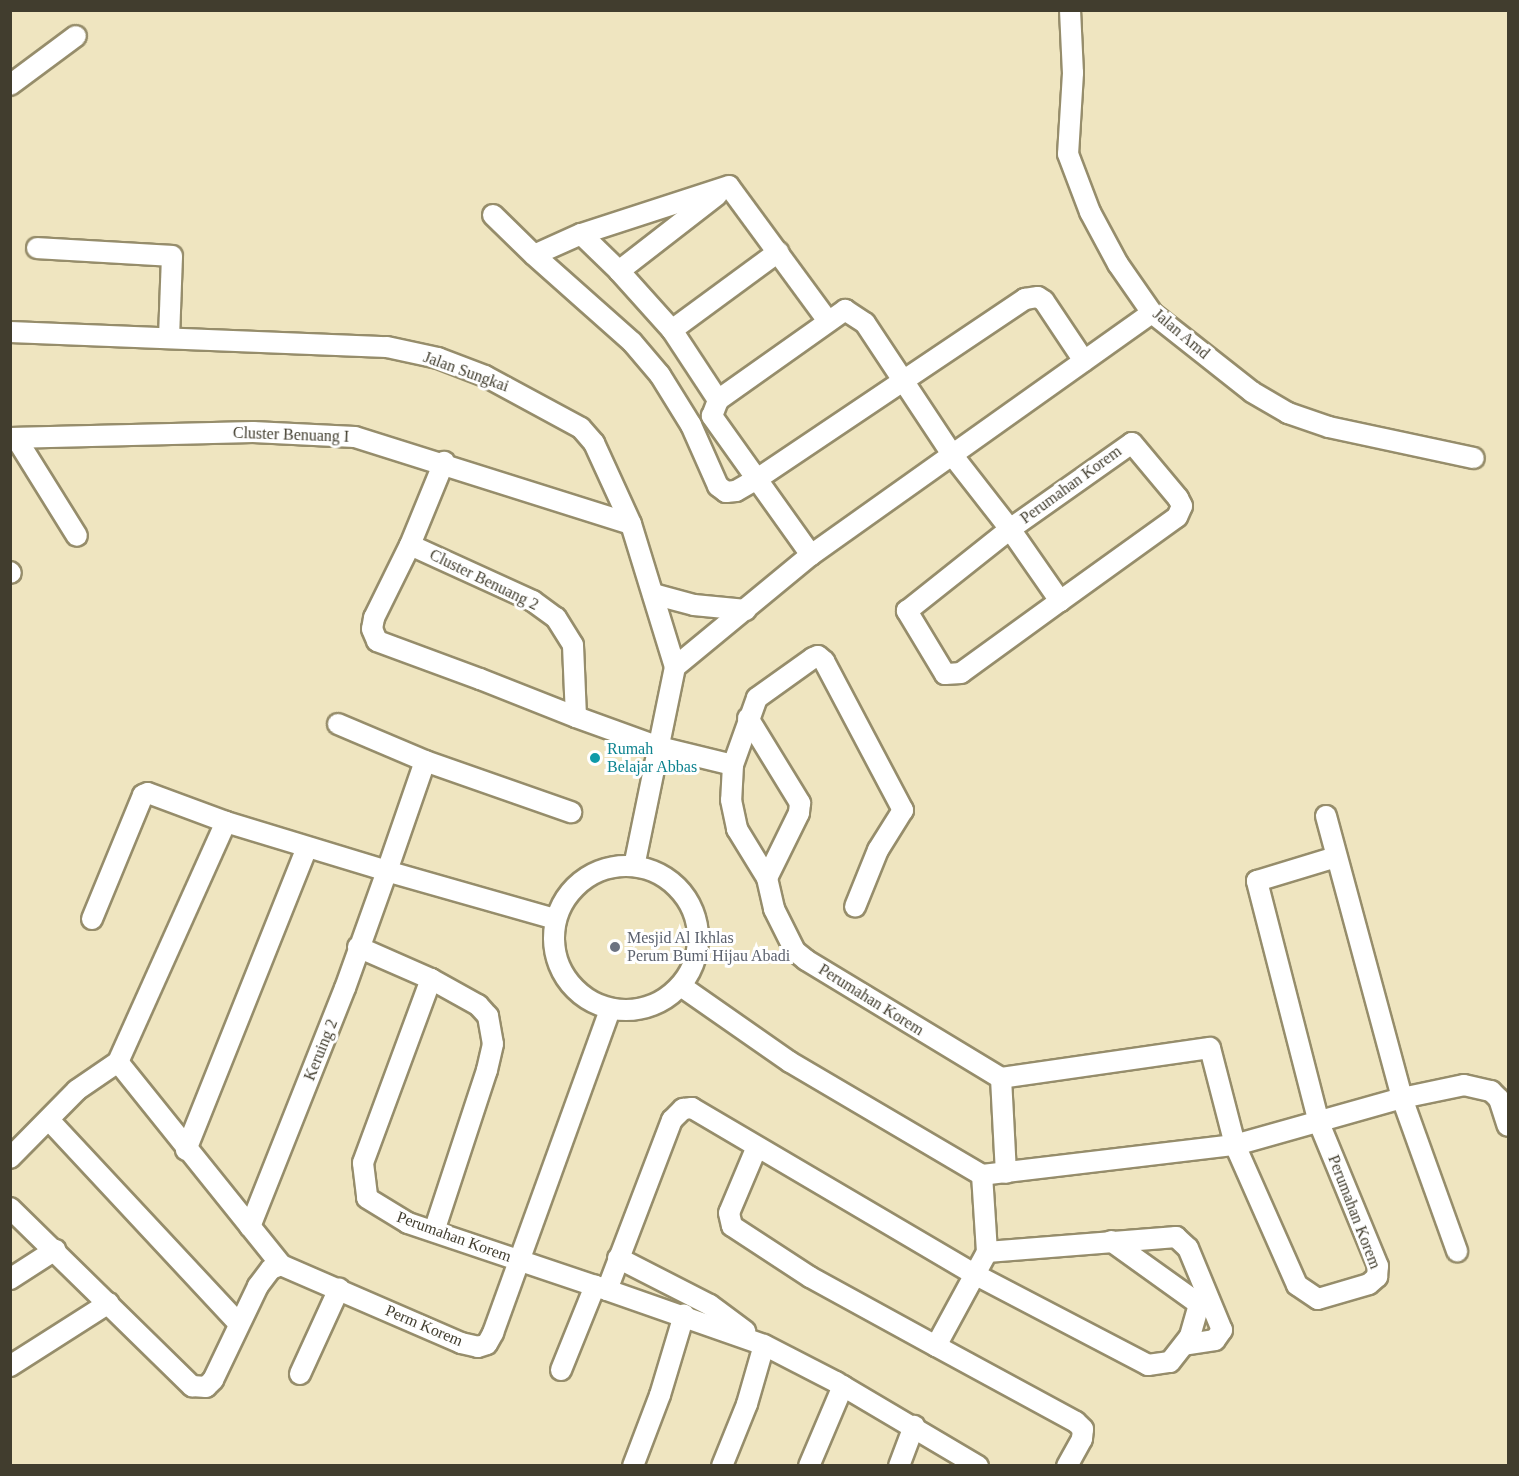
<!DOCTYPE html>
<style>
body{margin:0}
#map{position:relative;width:1519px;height:1476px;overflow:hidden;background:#efe5c0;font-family:Georgia,serif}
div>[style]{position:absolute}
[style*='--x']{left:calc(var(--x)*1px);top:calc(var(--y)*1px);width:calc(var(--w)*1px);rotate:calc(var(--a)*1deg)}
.roads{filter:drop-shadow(2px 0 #968d6b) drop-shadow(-2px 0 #968d6b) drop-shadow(0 2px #968d6b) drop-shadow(0 -2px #968d6b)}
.minor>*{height:20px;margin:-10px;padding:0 10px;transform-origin:10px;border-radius:10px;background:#fff}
.minor>.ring{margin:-10px;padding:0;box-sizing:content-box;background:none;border:20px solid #fff;border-radius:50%}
.dots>*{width:16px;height:16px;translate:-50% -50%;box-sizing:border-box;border:3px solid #fff;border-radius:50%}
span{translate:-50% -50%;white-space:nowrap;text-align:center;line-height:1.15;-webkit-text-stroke:6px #fff;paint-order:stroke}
.street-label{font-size:16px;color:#413d2e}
.culture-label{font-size:16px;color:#0d838f}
.left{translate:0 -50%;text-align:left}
.worship-label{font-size:16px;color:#5b616d}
.frame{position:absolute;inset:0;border:12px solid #413d2e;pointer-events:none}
</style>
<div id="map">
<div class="roads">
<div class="minor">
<div style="--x:1070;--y:10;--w:63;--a:87.3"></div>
<div style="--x:1073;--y:73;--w:81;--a:93.5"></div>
<div style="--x:1068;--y:154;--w:62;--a:69.2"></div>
<div style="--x:1090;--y:212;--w:59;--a:61.7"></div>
<div style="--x:1118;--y:264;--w:60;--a:55.2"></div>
<div style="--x:1152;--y:313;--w:127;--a:38.3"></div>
<div style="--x:1252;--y:392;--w:42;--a:30.3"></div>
<div style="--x:1288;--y:413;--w:43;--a:18.9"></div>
<div style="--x:1329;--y:427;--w:148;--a:12.1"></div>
<div style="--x:10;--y:85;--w:82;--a:-36.6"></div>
<div style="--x:493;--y:215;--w:57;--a:44.3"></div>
<div style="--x:581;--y:234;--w:53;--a:44.2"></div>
<div style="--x:619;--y:271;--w:124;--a:-37.8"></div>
<div style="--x:37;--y:248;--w:135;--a:3.4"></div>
<div style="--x:172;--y:256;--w:81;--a:92.1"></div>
<div style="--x:619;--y:271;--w:79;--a:48.1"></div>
<div style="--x:672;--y:330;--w:84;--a:56.7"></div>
<div style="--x:828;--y:321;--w:167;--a:-126.3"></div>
<div style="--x:729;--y:186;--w:156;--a:162"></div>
<div style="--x:581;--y:234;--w:51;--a:155.9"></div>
<div style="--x:534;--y:255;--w:131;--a:41.6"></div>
<div style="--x:632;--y:342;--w:43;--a:49.7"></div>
<div style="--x:660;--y:375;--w:59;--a:58.2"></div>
<div style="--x:691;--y:425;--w:67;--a:66.1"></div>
<div style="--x:718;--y:486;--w:10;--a:37"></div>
<div style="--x:726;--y:492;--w:10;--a:-6"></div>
<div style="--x:736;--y:491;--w:24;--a:-30"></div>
<div style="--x:757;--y:479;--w:323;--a:-33.9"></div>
<div style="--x:1025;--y:299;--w:13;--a:-9"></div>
<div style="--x:1038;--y:297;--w:7;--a:34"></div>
<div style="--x:1044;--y:301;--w:72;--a:56.3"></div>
<div style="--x:672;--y:330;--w:132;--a:-36.3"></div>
<div style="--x:10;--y:332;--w:377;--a:2.3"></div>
<div style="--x:387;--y:347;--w:52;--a:12.2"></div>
<div style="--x:438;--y:358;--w:50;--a:21"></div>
<div style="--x:485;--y:376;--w:109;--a:28.4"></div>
<div style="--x:581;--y:428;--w:20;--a:49"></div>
<div style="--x:594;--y:443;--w:89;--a:65.4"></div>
<div style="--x:631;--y:524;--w:150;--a:72.9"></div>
<div style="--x:675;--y:667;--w:203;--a:101.6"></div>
<div style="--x:10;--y:438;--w:243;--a:-1.4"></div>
<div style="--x:253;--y:432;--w:102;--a:2.8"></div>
<div style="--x:355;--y:437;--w:289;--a:17.5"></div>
<div style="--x:16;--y:438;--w:115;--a:58.1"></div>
<div style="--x:410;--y:545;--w:90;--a:-67.7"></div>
<div style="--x:811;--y:555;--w:171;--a:-125.5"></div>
<div style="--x:712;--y:416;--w:17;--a:-69"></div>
<div style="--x:718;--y:400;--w:156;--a:-35.3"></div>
<div style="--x:845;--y:310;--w:24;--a:33"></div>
<div style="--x:865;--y:323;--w:159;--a:56.5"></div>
<div style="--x:953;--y:456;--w:93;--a:52"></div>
<div style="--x:1010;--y:529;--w:88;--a:55.2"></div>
<div style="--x:1060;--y:601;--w:122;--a:144"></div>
<div style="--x:961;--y:673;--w:16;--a:176"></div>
<div style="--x:945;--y:674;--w:74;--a:-121.1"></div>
<div style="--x:907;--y:611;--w:132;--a:-38.5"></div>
<div style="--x:1010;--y:529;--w:149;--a:-35.2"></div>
<div style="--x:1132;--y:443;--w:72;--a:50.1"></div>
<div style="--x:1178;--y:498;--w:9;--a:63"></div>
<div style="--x:1182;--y:506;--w:12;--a:114"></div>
<div style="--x:1177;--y:517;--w:144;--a:144.3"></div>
<div style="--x:10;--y:572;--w:1;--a:45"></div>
<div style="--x:653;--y:594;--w:42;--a:15"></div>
<div style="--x:694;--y:605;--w:52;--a:5.5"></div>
<div style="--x:675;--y:667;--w:176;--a:-39.5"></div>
<div style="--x:811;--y:555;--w:418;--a:-35.4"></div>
<div style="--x:576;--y:717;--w:72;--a:-92.4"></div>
<div style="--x:573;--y:645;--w:32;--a:-122"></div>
<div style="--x:556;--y:618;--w:29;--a:-144"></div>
<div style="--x:533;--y:601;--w:135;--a:-155.5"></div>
<div style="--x:410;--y:545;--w:81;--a:116.3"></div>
<div style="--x:374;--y:618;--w:11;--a:100"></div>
<div style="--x:372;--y:629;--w:13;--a:67"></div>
<div style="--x:377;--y:641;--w:110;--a:20.3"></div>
<div style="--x:480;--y:679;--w:103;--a:21.6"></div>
<div style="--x:576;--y:717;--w:88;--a:19.9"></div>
<div style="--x:659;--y:747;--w:76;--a:13.7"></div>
<div style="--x:733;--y:765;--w:35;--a:93"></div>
<div style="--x:731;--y:800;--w:30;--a:78"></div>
<div style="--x:737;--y:829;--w:57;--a:58.5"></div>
<div style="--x:767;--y:878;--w:32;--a:77"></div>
<div style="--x:774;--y:909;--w:47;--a:63.4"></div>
<div style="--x:795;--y:951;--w:14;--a:39"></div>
<div style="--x:806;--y:960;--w:228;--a:31.2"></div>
<div style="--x:1001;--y:1078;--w:211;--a:-8.2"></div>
<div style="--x:1210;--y:1048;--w:100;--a:75.5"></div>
<div style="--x:1235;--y:1145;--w:153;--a:66.1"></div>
<div style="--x:1297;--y:1285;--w:25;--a:34"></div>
<div style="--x:1318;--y:1299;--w:53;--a:-16.4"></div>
<div style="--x:1369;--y:1284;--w:11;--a:-41"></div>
<div style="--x:1377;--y:1277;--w:11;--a:-85"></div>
<div style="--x:1378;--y:1266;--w:155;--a:-112.4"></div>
<div style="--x:1319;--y:1123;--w:250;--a:-104.4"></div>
<div style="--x:1257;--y:881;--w:83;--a:-16.9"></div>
<div style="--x:748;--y:718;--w:100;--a:58.5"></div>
<div style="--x:800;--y:803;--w:10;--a:96"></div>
<div style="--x:799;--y:813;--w:72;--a:116.2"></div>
<div style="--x:338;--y:724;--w:95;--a:23"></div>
<div style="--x:733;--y:765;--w:71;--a:-70.3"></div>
<div style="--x:757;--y:698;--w:69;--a:-35.5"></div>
<div style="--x:813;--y:658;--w:5;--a:-22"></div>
<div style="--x:818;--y:656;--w:8;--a:40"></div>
<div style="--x:824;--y:661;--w:169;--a:62.1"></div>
<div style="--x:903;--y:810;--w:47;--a:122"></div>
<div style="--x:878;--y:850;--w:61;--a:112"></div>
<div style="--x:1326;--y:816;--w:292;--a:74.9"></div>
<div style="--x:1402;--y:1098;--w:163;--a:70.2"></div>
<div class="ring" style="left:554px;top:866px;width:124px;height:124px"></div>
<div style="--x:92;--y:919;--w:134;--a:-67.6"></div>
<div style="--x:143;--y:795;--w:5;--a:-22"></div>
<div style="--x:148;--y:793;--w:83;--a:20.4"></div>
<div style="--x:226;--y:822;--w:168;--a:16.9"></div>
<div style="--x:387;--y:871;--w:124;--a:109.7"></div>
<div style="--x:345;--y:988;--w:257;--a:111.7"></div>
<div style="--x:555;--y:919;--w:175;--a:-164.1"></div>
<div style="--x:387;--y:871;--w:116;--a:-70.9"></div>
<div style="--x:425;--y:761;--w:155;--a:19.3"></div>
<div style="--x:358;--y:947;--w:80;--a:23.7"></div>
<div style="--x:431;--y:979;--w:54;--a:29"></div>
<div style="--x:478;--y:1005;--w:15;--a:48"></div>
<div style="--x:488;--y:1016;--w:28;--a:80"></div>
<div style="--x:493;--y:1044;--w:27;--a:103"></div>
<div style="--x:487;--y:1070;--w:169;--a:108.2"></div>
<div style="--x:431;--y:979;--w:196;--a:110.3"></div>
<div style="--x:363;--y:1163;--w:35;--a:83"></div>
<div style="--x:367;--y:1198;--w:48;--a:31.4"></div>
<div style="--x:408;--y:1223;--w:210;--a:18.6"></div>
<div style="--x:607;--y:1290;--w:182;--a:-69.1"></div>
<div style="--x:672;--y:1120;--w:16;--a:-45"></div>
<div style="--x:683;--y:1109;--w:9;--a:-6"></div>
<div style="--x:692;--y:1108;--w:329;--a:30.5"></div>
<div style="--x:976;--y:1275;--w:194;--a:27.6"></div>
<div style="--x:1148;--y:1365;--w:22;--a:-8"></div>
<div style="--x:1170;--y:1362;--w:33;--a:-52"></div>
<div style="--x:1190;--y:1336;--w:33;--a:-74"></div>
<div style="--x:1199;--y:1304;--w:108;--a:-144.4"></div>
<div style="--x:681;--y:986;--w:133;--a:34.9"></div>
<div style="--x:790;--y:1062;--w:223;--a:30.5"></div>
<div style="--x:982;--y:1175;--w:255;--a:-6.8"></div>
<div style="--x:1235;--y:1145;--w:173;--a:-15.7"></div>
<div style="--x:1402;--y:1098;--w:63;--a:-11.8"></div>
<div style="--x:1464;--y:1085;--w:28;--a:13"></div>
<div style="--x:1491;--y:1091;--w:11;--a:45"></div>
<div style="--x:1499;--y:1099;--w:28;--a:72"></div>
<div style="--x:118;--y:1062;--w:260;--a:51.2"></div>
<div style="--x:1001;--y:1078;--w:95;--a:87"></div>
<div style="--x:49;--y:1120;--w:277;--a:47"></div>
<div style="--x:756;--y:1149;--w:69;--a:112.9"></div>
<div style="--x:729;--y:1213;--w:13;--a:77"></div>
<div style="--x:732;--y:1226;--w:93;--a:33.2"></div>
<div style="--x:810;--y:1277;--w:144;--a:28.7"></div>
<div style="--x:936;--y:1346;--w:107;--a:-61.5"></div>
<div style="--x:987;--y:1252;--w:77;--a:-93.7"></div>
<div style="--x:186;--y:1150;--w:326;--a:-68.2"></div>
<div style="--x:10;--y:1158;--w:95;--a:-45.4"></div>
<div style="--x:77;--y:1090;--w:50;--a:-34.3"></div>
<div style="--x:118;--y:1062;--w:263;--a:-65.8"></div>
<div style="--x:10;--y:1208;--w:255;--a:44.4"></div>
<div style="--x:192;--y:1386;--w:14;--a:4"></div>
<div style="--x:206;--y:1387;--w:10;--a:-45"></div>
<div style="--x:213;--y:1380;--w:104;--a:-64.4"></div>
<div style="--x:258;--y:1286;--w:21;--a:-53"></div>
<div style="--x:271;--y:1269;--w:11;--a:-22"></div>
<div style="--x:281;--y:1265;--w:196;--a:23.4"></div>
<div style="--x:461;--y:1343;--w:17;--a:13"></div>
<div style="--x:478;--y:1347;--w:9;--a:-18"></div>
<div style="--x:487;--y:1344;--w:13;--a:-61"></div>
<div style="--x:493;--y:1333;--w:344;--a:-70.1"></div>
<div style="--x:987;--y:1252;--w:190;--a:-4.5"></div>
<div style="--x:1176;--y:1237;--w:16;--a:43"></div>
<div style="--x:1188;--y:1248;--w:89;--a:67.5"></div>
<div style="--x:1222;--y:1330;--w:12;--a:125"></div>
<div style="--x:1215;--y:1340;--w:30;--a:171"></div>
<div style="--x:618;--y:1258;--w:103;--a:27.1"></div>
<div style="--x:710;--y:1305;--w:44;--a:36.6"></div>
<div style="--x:10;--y:1279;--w:54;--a:-32.8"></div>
<div style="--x:607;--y:1290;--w:166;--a:19.3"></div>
<div style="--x:764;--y:1345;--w:81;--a:27.2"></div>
<div style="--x:836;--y:1382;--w:165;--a:30.6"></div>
<div style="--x:936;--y:1346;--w:159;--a:28.5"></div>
<div style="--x:1076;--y:1422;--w:10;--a:45"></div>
<div style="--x:1083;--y:1429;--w:10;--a:96"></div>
<div style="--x:1082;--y:1439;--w:31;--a:119"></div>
<div style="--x:10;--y:1366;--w:117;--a:-32.5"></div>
<div style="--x:561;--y:1370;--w:91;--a:-68"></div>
<div style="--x:300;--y:1374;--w:94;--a:-65.4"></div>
<div style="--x:633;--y:1466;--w:76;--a:-69.2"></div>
<div style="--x:660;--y:1395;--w:84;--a:-73.3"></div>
<div style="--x:722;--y:1466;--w:67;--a:-68"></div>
<div style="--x:747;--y:1404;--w:61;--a:-73.9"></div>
<div style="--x:809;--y:1466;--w:87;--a:-67"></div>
<div style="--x:899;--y:1466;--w:43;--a:-69.4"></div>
</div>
</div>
<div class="dots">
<div style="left:595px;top:758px;background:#0f9aa8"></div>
<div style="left:615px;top:947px;background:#6b7280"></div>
</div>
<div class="street-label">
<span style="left:1181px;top:334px;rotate:40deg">Jalan Amd</span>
<span style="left:466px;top:372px;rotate:20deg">Jalan Sungkai</span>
<span style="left:291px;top:435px;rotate:2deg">Cluster Benuang I</span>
<span style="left:1071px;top:485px;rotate:-36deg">Perumahan Korem</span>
<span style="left:484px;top:580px;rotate:26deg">Cluster Benuang 2</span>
<span style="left:871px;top:1000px;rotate:32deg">Perumahan Korem</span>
<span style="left:321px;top:1050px;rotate:-68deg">Keruing 2</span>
<span style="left:1354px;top:1212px;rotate:69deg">Perumahan Korem</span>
<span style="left:454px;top:1237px;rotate:20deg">Perumahan Korem</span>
<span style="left:424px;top:1326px;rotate:23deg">Perm Korem</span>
</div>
<div class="culture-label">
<span class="left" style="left:607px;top:758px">Rumah<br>Belajar Abbas</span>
</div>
<div class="worship-label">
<span class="left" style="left:627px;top:947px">Mesjid Al Ikhlas<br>Perum Bumi Hijau Abadi</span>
</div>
<div class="frame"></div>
</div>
